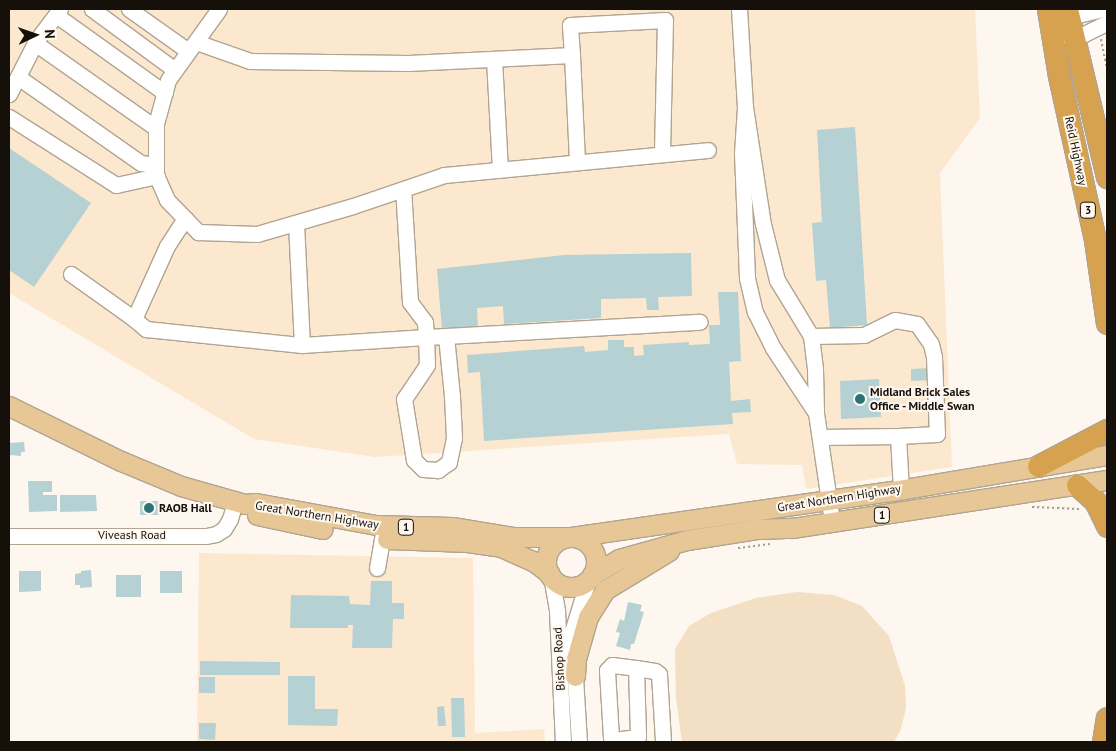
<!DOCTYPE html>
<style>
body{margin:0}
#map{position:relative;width:1116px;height:751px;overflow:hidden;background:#fdf7ef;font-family:"PT Sans",sans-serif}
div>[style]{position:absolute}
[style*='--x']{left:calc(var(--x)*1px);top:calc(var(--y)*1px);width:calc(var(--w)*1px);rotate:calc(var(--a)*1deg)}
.built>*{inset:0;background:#fbe8ce}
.green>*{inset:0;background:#f2dfc4}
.building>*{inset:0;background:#b5d1d3}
.path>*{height:2px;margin-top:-1px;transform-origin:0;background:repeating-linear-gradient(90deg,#a09b94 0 2.5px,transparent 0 5px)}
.roads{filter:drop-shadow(1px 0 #b1a491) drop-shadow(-1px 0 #b1a491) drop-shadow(0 1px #b1a491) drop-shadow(0 -1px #b1a491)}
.minor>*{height:15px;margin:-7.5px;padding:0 7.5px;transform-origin:7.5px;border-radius:7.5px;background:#fff}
.major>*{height:19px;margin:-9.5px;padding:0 9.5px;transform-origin:9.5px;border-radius:9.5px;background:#e7c796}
.major>.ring{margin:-9.5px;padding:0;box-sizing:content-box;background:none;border:19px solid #e7c796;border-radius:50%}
.highway>*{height:21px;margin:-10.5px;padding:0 10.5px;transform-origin:10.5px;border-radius:10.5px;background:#d7a250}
.dots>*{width:14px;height:14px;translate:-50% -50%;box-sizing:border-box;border:2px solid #fdf7ef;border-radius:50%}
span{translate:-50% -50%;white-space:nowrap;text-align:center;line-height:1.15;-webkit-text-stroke:4px #fdf7ef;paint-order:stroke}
.shield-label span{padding:1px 4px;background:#fdf7ef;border:1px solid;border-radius:4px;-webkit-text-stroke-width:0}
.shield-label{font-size:11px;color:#15100a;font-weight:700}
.street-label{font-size:12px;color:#15100a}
.poi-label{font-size:12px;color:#15100a;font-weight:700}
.left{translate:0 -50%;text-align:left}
.frame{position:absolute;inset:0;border:10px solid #15100a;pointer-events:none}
.north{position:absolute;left:10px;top:10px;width:50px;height:50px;-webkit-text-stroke:4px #fdf7ef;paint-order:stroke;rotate:87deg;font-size:14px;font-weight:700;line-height:20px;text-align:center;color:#15100a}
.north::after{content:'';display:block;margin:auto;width:18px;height:22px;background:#15100a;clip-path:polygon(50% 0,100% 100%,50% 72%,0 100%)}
</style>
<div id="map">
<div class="built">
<div style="clip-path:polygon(9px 9px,975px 9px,980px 118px,940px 173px,952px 467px,806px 489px,802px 465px,737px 464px,729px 434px,375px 457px,254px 439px,9px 293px)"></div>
<div style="clip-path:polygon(199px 553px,473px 558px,475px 733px,544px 729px,545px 742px,197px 742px)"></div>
</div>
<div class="green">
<div style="clip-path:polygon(797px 592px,834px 595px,862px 606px,889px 636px,905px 686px,906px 708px,901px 729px,894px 742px,682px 742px,676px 698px,675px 649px,689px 626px,711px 613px,756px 598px)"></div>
</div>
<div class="building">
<div style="clip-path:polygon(855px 127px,867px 325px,830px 328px,826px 280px,816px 281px,812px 223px,822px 222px,817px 130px)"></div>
<div style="clip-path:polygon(9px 148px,91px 203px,34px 287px,9px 270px)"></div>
<div style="clip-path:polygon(691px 253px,692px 296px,658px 297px,659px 310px,647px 310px,646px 298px,601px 299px,601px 318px,504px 324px,503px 306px,477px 308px,478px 328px,442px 330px,437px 269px,564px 255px)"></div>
<div style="clip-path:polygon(718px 292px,738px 292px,741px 361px,729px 362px,731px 401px,750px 399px,751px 412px,732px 413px,733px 424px,484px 441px,480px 372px,468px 373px,467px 355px,584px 346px,585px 352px,608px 350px,608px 340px,624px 340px,624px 347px,634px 347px,634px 356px,644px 355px,643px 345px,689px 342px,689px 345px,710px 344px,709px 325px,720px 325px)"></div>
<div style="clip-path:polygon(930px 368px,931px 380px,911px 381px,911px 369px)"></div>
<div style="clip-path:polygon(879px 379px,881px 417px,841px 419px,840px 381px)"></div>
<div style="clip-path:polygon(24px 442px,25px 452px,21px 452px,21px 456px,9px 455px,9px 443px)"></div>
<div style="clip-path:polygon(28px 481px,52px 481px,52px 492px,43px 492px,43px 495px,57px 495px,57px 511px,29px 512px)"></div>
<div style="clip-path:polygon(60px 495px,96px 495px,97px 511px,60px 512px)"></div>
<div style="clip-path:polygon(140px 501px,158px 501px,159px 515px,140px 515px)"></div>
<div style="clip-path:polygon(91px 570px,92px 587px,80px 588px,80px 585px,75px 585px,75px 574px,81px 573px,81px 571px)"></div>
<div style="clip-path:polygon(19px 571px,41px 571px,41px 591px,19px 592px)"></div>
<div style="clip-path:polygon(160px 571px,182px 571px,182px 593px,160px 593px)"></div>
<div style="clip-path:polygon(116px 575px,141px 575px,141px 597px,116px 597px)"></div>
<div style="clip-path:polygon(371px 581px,392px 581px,392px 603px,404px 603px,404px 619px,393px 619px,392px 648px,352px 648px,353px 625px,348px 625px,348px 628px,290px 628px,291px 595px,349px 596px,350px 604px,370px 605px)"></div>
<div style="clip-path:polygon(628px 602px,642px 605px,640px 611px,644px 612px,634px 644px,631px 644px,630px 650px,616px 646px,620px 633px,616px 632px,620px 619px,624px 621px)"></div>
<div style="clip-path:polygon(200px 661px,280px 662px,280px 675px,200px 675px)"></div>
<div style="clip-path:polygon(288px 676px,315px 676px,315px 709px,338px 709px,337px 726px,288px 725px)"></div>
<div style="clip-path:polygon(199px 677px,215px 677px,215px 693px,199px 693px)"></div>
<div style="clip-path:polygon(451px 698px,464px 698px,465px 737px,452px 737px)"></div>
<div style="clip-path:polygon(444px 706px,446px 726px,438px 726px,437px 707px)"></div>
<div style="clip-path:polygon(199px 723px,216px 723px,215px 740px,199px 739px)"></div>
</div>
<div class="path">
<div style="--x:1101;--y:39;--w:33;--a:79"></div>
<div style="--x:1032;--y:507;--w:47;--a:2.4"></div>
<div style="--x:738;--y:548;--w:32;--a:-7"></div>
</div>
<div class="roads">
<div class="minor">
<div style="--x:92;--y:9;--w:103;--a:36.3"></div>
<div style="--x:129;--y:9;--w:72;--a:35.4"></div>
<div style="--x:219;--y:9;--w:87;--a:125.7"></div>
<div style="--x:168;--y:80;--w:46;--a:105.3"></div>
<div style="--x:156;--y:124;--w:51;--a:90"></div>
<div style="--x:156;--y:175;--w:27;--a:66"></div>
<div style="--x:167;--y:200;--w:45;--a:45.9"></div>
<div style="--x:198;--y:232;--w:59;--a:1.9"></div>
<div style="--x:257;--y:234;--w:100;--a:-16.3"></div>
<div style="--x:353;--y:206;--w:96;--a:-18.8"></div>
<div style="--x:444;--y:175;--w:265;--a:-5.4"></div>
<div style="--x:739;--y:9;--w:98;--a:86.5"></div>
<div style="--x:745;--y:107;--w:46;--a:93.7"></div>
<div style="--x:742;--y:153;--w:125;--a:87.7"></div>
<div style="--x:747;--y:278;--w:35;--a:77"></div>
<div style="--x:755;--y:312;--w:40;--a:63.4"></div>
<div style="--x:773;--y:348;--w:78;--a:56.5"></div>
<div style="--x:56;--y:15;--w:134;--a:35.6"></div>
<div style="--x:1061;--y:19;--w:43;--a:-13.4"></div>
<div style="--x:1064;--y:36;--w:20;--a:-6"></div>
<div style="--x:1084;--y:34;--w:25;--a:-26"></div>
<div style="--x:196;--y:42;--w:57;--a:19.4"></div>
<div style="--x:250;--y:61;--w:158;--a:0.7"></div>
<div style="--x:408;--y:63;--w:164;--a:-2.8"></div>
<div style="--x:572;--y:55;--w:30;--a:-94"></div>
<div style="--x:570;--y:25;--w:95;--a:-3"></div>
<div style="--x:665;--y:20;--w:134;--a:91.3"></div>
<div style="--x:35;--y:43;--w:148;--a:35.1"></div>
<div style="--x:572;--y:55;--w:107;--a:87.3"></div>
<div style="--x:494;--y:59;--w:111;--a:86.9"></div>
<div style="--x:18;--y:77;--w:150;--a:35"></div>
<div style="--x:141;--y:163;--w:15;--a:8"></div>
<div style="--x:9;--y:94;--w:59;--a:-63"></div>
<div style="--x:36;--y:41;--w:40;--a:-53"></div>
<div style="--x:745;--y:107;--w:118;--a:81.3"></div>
<div style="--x:763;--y:224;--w:58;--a:76"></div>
<div style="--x:777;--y:280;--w:66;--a:58.7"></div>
<div style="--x:811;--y:336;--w:33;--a:83"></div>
<div style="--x:815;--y:369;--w:44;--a:88.7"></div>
<div style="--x:816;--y:413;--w:110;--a:81.6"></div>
<div style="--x:9;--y:117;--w:127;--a:32.4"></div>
<div style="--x:116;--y:185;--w:42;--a:-12.4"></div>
<div style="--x:296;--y:223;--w:122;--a:87.2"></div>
<div style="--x:302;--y:345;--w:124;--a:-3.7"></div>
<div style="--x:426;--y:337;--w:15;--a:-94"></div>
<div style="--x:425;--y:322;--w:25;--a:-127"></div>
<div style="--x:410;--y:302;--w:113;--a:-93.5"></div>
<div style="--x:71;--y:274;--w:77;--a:35.5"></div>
<div style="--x:134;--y:319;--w:80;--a:-65.7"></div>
<div style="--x:167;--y:246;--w:33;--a:-57"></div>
<div style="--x:134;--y:319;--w:16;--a:40"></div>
<div style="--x:146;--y:329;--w:157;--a:5.9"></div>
<div style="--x:446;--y:336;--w:60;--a:84.3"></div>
<div style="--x:452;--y:396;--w:42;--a:87.3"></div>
<div style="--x:454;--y:438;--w:25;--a:102"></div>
<div style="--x:449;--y:462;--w:14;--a:144"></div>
<div style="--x:438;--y:470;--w:15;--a:-176"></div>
<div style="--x:423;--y:469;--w:13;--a:-135"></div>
<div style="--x:414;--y:460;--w:62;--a:-99.3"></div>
<div style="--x:404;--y:399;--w:41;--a:-55.9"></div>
<div style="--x:427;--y:365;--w:28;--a:-92"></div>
<div style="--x:426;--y:337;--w:20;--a:-3"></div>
<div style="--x:446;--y:336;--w:254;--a:-3.2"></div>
<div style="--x:811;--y:336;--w:53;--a:-1.1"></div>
<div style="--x:864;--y:335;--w:34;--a:-26"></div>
<div style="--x:895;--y:320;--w:22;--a:10"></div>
<div style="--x:917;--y:324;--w:24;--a:55"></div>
<div style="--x:931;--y:344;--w:13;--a:77"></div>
<div style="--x:934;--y:357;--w:77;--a:87.8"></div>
<div style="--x:937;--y:434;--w:39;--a:177"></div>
<div style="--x:820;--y:437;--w:78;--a:-0.7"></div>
<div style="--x:898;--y:436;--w:53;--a:86.8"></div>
<div style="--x:9;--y:536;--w:197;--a:0"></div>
<div style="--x:206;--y:536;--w:10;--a:-11"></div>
<div style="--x:216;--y:534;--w:9;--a:-32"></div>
<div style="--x:224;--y:529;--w:12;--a:-59"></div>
<div style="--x:230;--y:519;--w:18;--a:-74"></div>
<div style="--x:377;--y:568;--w:42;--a:-80.3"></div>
<div style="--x:551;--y:576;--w:36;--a:80"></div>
<div style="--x:557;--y:611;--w:131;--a:87.4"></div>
<div style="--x:636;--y:668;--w:69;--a:88.3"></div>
<div style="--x:638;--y:737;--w:23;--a:173"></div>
<div style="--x:615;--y:740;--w:4;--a:-153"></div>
<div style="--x:611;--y:738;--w:68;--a:-93.4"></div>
<div style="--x:607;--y:670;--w:7;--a:-45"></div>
<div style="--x:612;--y:665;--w:24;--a:7"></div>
<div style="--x:636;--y:668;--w:19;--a:9"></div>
<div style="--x:655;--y:671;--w:5;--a:37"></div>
<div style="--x:659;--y:674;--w:68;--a:86.6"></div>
<div style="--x:579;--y:742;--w:66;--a:-93.5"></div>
<div style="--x:575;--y:676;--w:6;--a:-162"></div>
<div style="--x:569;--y:674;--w:15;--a:-90"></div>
<div style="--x:569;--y:659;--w:27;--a:-84"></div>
<div style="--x:572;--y:632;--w:54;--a:-72.9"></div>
</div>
<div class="major">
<div style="--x:9;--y:406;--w:125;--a:26.2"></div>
<div style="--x:121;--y:461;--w:65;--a:22.6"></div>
<div style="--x:181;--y:486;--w:66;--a:15.7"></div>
<div style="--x:245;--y:504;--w:11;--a:-5"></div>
<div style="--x:256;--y:503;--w:122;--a:10.4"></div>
<div style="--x:376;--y:525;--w:76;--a:1.5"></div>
<div style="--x:452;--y:527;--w:63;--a:9.2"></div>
<div style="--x:514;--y:537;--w:54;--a:0"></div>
<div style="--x:257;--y:515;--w:67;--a:12"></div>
<div style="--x:571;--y:537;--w:324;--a:-8.2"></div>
<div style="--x:892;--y:491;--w:218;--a:-9.5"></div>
<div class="ring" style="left:546px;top:537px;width:31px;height:31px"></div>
<div style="--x:387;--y:539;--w:80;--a:2.1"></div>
<div style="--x:467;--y:542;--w:34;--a:8"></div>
<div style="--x:501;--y:547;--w:35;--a:24"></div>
<div style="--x:533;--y:561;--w:21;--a:37"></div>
<div style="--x:592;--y:575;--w:31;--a:-31"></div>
<div style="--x:619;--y:559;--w:71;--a:-15.6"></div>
<div style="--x:687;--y:540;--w:72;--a:-8.8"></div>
<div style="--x:758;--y:529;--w:35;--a:-2"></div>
<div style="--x:793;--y:528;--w:318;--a:-8.7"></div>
<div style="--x:575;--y:676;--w:17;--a:-87"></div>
<div style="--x:576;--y:659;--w:44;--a:-74.1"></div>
<div style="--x:588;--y:617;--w:32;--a:-58"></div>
<div style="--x:605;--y:590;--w:75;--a:-31.4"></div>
</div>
<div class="highway">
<div style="--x:1048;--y:9;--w:68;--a:80.7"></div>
<div style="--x:1059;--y:76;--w:168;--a:77.6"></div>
<div style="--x:1095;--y:240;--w:84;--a:81.8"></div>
<div style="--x:1067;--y:9;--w:173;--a:76.6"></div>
<div style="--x:1038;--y:466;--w:78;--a:-27.6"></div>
<div style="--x:1077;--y:485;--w:24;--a:42"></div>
<div style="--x:1095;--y:501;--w:28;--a:64"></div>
<div style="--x:1103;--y:742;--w:24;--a:-81"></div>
</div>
</div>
<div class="dots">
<div style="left:860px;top:399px;background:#2a7478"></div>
<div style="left:149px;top:508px;background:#2a7478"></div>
</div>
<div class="shield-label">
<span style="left:1088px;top:210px">3</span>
<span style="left:882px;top:515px">1</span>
<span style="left:406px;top:527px">1</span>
</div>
<div class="street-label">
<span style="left:1076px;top:151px;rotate:78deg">Reid Highway</span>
<span style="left:839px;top:498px;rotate:-9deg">Great Northern Highway</span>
<span style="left:317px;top:515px;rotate:9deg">Great Northern Highway</span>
<span style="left:132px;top:535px">Viveash Road</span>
<span style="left:559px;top:659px;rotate:-93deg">Bishop Road</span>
</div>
<div class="poi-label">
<span class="left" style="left:870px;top:399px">Midland Brick Sales<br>Office - Middle Swan</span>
<span class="left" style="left:159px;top:508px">RAOB Hall</span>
</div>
<div class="frame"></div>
<div class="north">N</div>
</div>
